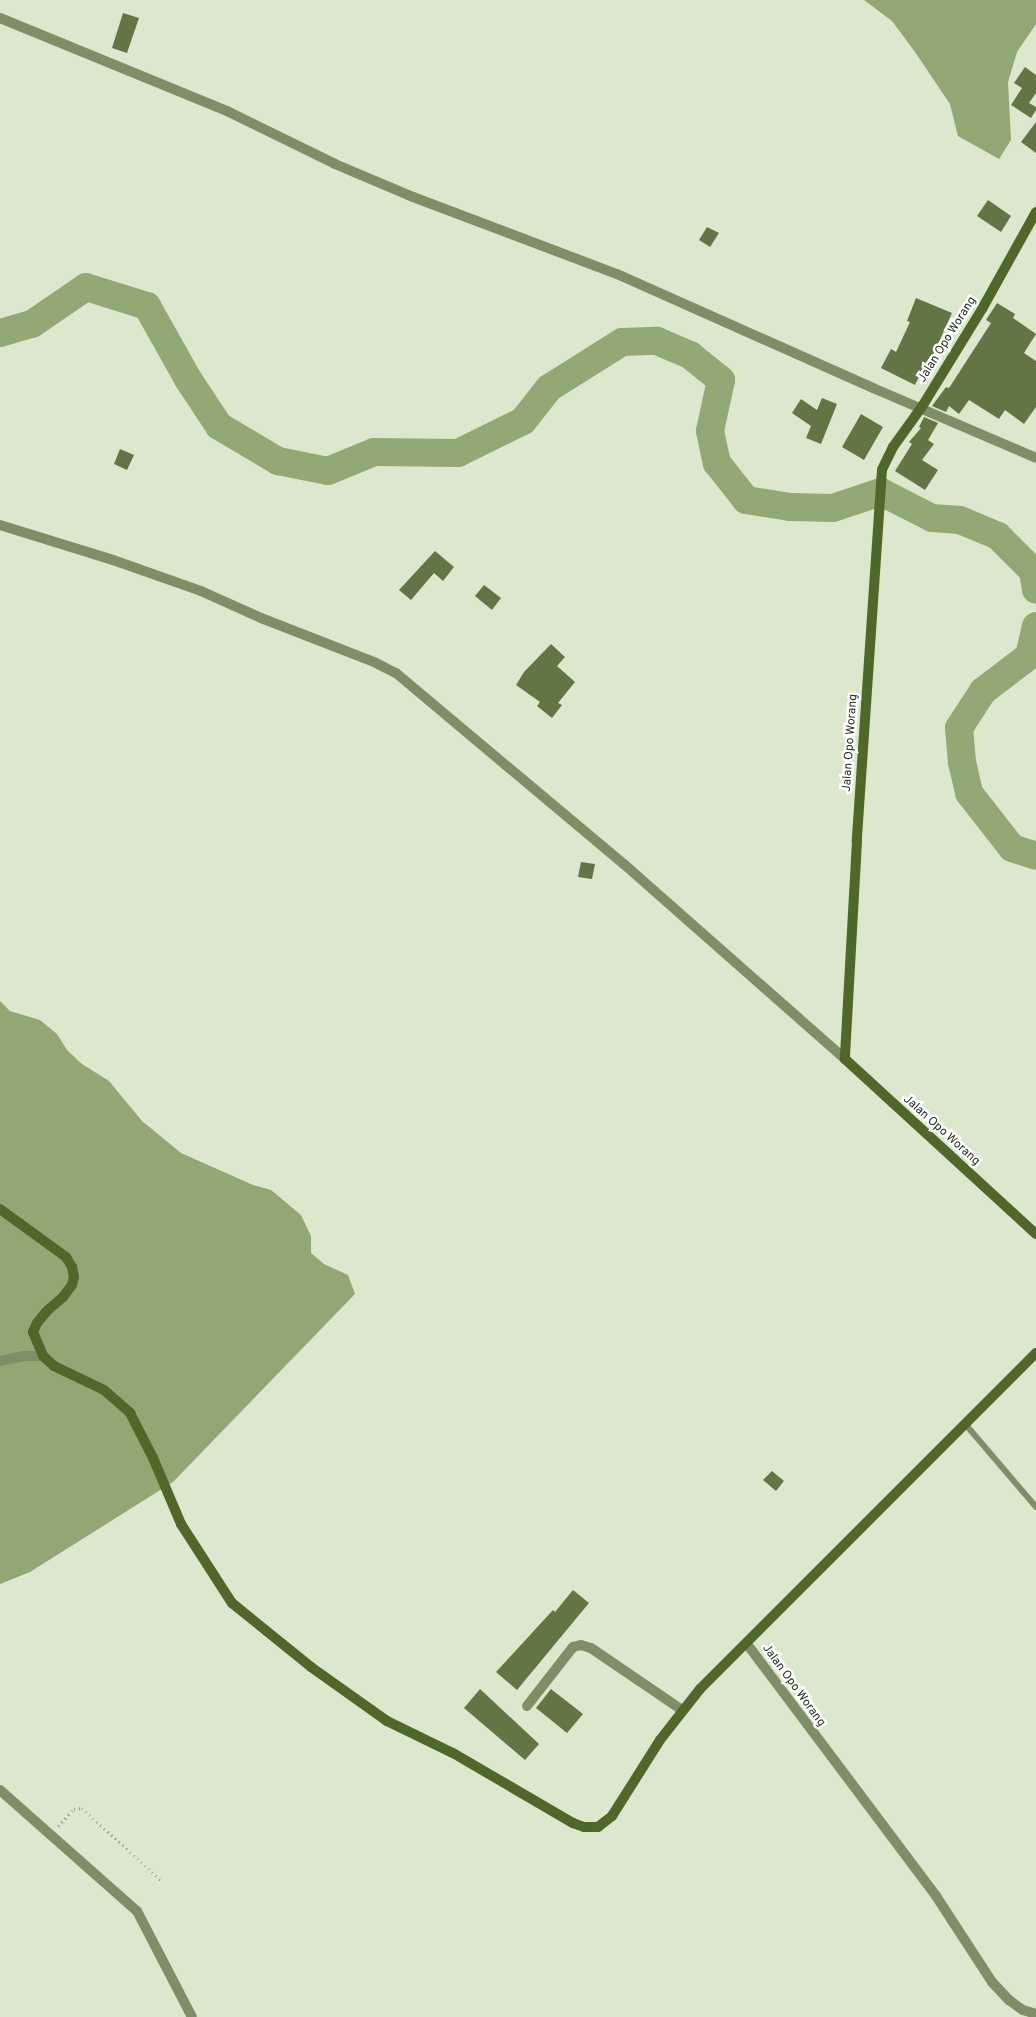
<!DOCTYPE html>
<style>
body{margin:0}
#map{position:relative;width:1036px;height:2017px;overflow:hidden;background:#dbe8cd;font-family:Overpass,sans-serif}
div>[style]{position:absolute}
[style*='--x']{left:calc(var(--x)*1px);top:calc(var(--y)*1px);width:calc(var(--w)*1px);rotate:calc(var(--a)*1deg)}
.forest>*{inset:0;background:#91a774}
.river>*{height:28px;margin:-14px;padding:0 14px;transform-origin:14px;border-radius:14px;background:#92a975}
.building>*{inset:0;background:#627645}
.path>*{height:2.5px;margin-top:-1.25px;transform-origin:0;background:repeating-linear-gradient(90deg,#97a18d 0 1px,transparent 0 5px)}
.lane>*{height:6px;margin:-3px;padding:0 3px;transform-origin:3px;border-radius:3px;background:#7e8f67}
.street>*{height:10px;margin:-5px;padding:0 5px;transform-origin:5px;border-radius:5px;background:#7e8f67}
.secondary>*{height:10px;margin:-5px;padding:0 5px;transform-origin:5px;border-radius:5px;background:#4f6729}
span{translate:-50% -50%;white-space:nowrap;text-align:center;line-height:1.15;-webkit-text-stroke:5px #fff;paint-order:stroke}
.street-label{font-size:12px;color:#2a2f25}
</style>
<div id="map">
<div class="forest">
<div style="clip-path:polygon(864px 0,1036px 0,1036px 24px,1017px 52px,1008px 82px,1011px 140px,999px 159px,958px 136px,950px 104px,915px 52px,892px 21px)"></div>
<div style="clip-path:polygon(0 1001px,10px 1011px,40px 1020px,57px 1034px,67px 1050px,82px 1064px,109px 1081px,142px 1121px,181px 1153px,253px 1185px,271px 1190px,301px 1215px,311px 1236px,311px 1253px,324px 1264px,348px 1275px,355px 1294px,173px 1482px,30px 1572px,0 1584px)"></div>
</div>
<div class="river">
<div style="--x:0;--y:333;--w:33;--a:-16"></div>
<div style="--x:32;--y:324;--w:65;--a:-34.4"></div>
<div style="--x:86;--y:287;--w:64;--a:17.3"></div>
<div style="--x:147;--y:306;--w:84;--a:60.7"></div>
<div style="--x:188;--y:379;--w:56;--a:56.6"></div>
<div style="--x:219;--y:426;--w:69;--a:30.7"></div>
<div style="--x:278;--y:461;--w:51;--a:11.3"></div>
<div style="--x:328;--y:471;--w:50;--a:-22.4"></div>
<div style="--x:374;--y:452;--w:84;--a:0.7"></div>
<div style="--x:458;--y:453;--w:72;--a:-26.2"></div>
<div style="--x:523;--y:421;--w:42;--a:-51.8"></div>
<div style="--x:549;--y:388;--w:86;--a:-32.2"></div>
<div style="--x:622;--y:342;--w:35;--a:-2"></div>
<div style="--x:657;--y:341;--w:36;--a:23"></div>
<div style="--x:690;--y:355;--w:40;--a:39"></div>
<div style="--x:721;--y:380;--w:52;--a:102.2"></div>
<div style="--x:710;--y:431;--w:33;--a:78"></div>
<div style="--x:717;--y:463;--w:47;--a:51.9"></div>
<div style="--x:746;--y:500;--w:45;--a:9"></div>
<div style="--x:790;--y:507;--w:43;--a:1.3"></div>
<div style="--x:833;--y:508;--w:51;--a:-18.4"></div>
<div style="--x:881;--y:492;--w:57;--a:27"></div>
<div style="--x:932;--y:518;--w:28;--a:4"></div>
<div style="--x:960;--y:520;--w:41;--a:22.8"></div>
<div style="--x:998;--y:536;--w:49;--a:45"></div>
<div style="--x:1033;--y:571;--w:19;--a:81"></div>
<div style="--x:1036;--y:626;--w:31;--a:103"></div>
<div style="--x:1029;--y:656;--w:58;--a:142.7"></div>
<div style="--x:983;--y:691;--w:44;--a:123"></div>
<div style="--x:959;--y:728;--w:34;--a:85"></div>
<div style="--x:962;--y:762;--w:32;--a:77"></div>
<div style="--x:969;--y:793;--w:70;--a:52"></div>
<div style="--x:1012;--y:848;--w:25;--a:18"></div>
</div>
<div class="building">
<div style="clip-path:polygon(123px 13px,139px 18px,127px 53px,112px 48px)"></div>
<div style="clip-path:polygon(1025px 67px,1036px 75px,1036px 93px,1029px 103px,1036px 107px,1036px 110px,1031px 118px,1011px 105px,1022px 88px,1014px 83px)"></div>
<div style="clip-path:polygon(1036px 122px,1036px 153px,1021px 142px)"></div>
<div style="clip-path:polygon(988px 200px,1011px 216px,1001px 232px,977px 216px)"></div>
<div style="clip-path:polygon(707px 227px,719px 233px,710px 247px,699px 240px)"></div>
<div style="clip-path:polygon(916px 298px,952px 313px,929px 364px,926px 362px,915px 385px,881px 368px,891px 349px,896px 352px,910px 322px,907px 321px)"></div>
<div style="clip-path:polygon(997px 303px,1015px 314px,1013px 318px,1036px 334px,1024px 353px,1036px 361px,1036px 407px,1024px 424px,1005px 410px,999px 419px,969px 400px,959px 414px,949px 406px,946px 412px,932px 406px,946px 387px,949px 388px,991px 323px,986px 320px)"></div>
<div style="clip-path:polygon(822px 398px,837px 404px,821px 444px,806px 438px,811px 426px,792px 413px,801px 399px,817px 410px)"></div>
<div style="clip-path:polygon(861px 414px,883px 427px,864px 460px,842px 447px)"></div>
<div style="clip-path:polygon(924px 417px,938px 423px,928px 440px,934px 444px,922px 460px,938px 470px,925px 490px,895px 471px,912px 444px,909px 442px,921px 428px,919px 427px)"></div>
<div style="clip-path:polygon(120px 449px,134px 455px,127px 470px,114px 464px)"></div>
<div style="clip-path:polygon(435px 551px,454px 567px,443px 581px,434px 573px,411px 600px,399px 590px)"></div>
<div style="clip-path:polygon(484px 585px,501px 598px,492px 610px,475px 596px)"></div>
<div style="clip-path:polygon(551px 644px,565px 657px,557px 666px,575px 682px,558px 703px,562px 705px,552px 718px,537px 706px,540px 702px,516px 685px,524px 672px)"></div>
<div style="clip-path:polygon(581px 862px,595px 864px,592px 879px,578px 877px)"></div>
<div style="clip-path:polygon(772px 1471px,784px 1481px,776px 1491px,763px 1480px)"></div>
<div style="clip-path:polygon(573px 1590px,589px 1603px,517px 1690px,496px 1672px,553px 1610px,555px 1612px)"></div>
<div style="clip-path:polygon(480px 1689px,539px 1744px,525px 1760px,464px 1708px)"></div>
<div style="clip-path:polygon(551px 1689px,583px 1714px,567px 1733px,536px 1708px)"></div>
</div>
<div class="path">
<div style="--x:58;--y:1826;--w:23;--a:-47"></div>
<div style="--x:74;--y:1809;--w:8;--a:-7"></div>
<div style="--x:82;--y:1808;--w:108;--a:42.4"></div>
</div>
<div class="lane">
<div style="--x:966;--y:1425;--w:108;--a:49.5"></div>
</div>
<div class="street">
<div style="--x:0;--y:18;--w:245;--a:22.3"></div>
<div style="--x:227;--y:111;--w:120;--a:26.1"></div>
<div style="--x:335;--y:164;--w:85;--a:22.9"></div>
<div style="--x:413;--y:197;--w:218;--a:20.7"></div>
<div style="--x:617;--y:274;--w:280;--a:24"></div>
<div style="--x:873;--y:388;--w:177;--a:23.2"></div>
<div style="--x:0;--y:525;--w:118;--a:17.2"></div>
<div style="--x:113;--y:560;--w:93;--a:19.4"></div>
<div style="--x:201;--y:591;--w:66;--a:24.2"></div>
<div style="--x:261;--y:618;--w:121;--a:21.3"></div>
<div style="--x:374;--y:662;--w:25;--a:27"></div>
<div style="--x:396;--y:673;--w:299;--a:40"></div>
<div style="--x:625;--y:865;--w:293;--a:41.4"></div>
<div style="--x:0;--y:1361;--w:24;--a:-12"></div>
<div style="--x:23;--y:1356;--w:20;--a:0"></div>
<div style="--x:747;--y:1644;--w:315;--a:53.1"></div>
<div style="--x:936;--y:1896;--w:103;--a:56.9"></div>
<div style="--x:992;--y:1982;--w:25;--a:47"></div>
<div style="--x:1009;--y:2000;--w:17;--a:36"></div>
<div style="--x:1023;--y:2010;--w:14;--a:17"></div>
<div style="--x:527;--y:1706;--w:75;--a:-52.1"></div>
<div style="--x:573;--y:1647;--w:8;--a:-14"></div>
<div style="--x:581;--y:1645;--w:10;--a:17"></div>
<div style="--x:591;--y:1648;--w:110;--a:34.3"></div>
<div style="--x:0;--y:1790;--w:183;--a:41.5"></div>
<div style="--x:137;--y:1911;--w:119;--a:62.6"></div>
</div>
<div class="secondary">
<div style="--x:1036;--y:212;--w:111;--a:119.1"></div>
<div style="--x:982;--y:309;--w:116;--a:121.6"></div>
<div style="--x:921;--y:408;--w:48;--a:125.7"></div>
<div style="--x:893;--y:447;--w:25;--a:116"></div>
<div style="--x:882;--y:470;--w:372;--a:93.9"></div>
<div style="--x:857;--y:841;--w:218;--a:93.2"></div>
<div style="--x:845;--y:1059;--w:259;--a:42.5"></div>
<div style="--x:0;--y:1209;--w:82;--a:36"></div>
<div style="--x:66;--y:1257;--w:12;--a:59"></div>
<div style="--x:72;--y:1267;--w:10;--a:79"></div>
<div style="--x:74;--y:1277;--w:8;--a:104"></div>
<div style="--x:72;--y:1285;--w:15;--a:127"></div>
<div style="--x:63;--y:1297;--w:23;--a:139"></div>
<div style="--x:46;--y:1312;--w:14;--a:129"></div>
<div style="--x:37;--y:1323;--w:10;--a:114"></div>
<div style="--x:33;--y:1332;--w:26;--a:67"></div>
<div style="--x:43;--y:1356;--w:15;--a:42"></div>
<div style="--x:54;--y:1366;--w:55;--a:25.6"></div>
<div style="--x:104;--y:1390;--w:35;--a:41"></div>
<div style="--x:130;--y:1413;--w:51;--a:62.9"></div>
<div style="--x:153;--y:1458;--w:72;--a:67"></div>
<div style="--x:181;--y:1524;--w:94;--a:57.2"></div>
<div style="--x:232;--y:1603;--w:102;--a:39"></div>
<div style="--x:311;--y:1667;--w:93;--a:35.4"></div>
<div style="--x:387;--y:1721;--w:73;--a:25.9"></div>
<div style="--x:453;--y:1753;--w:139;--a:30.3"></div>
<div style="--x:573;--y:1823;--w:12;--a:20"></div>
<div style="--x:584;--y:1827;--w:14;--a:0"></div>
<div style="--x:598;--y:1827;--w:18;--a:-38"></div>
<div style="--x:612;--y:1816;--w:90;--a:-57.7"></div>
<div style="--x:660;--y:1740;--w:65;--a:-51.9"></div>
<div style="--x:700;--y:1689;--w:475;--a:-45"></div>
</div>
<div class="street-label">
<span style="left:948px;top:340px;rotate:-58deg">Jalan Opo Worang</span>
<span style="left:851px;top:743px;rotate:-86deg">Jalan Opo Worang</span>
<span style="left:941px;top:1131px;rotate:42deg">Jalan Opo Worang</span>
<span style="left:793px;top:1686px;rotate:54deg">Jalan Opo Worang</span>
</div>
</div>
